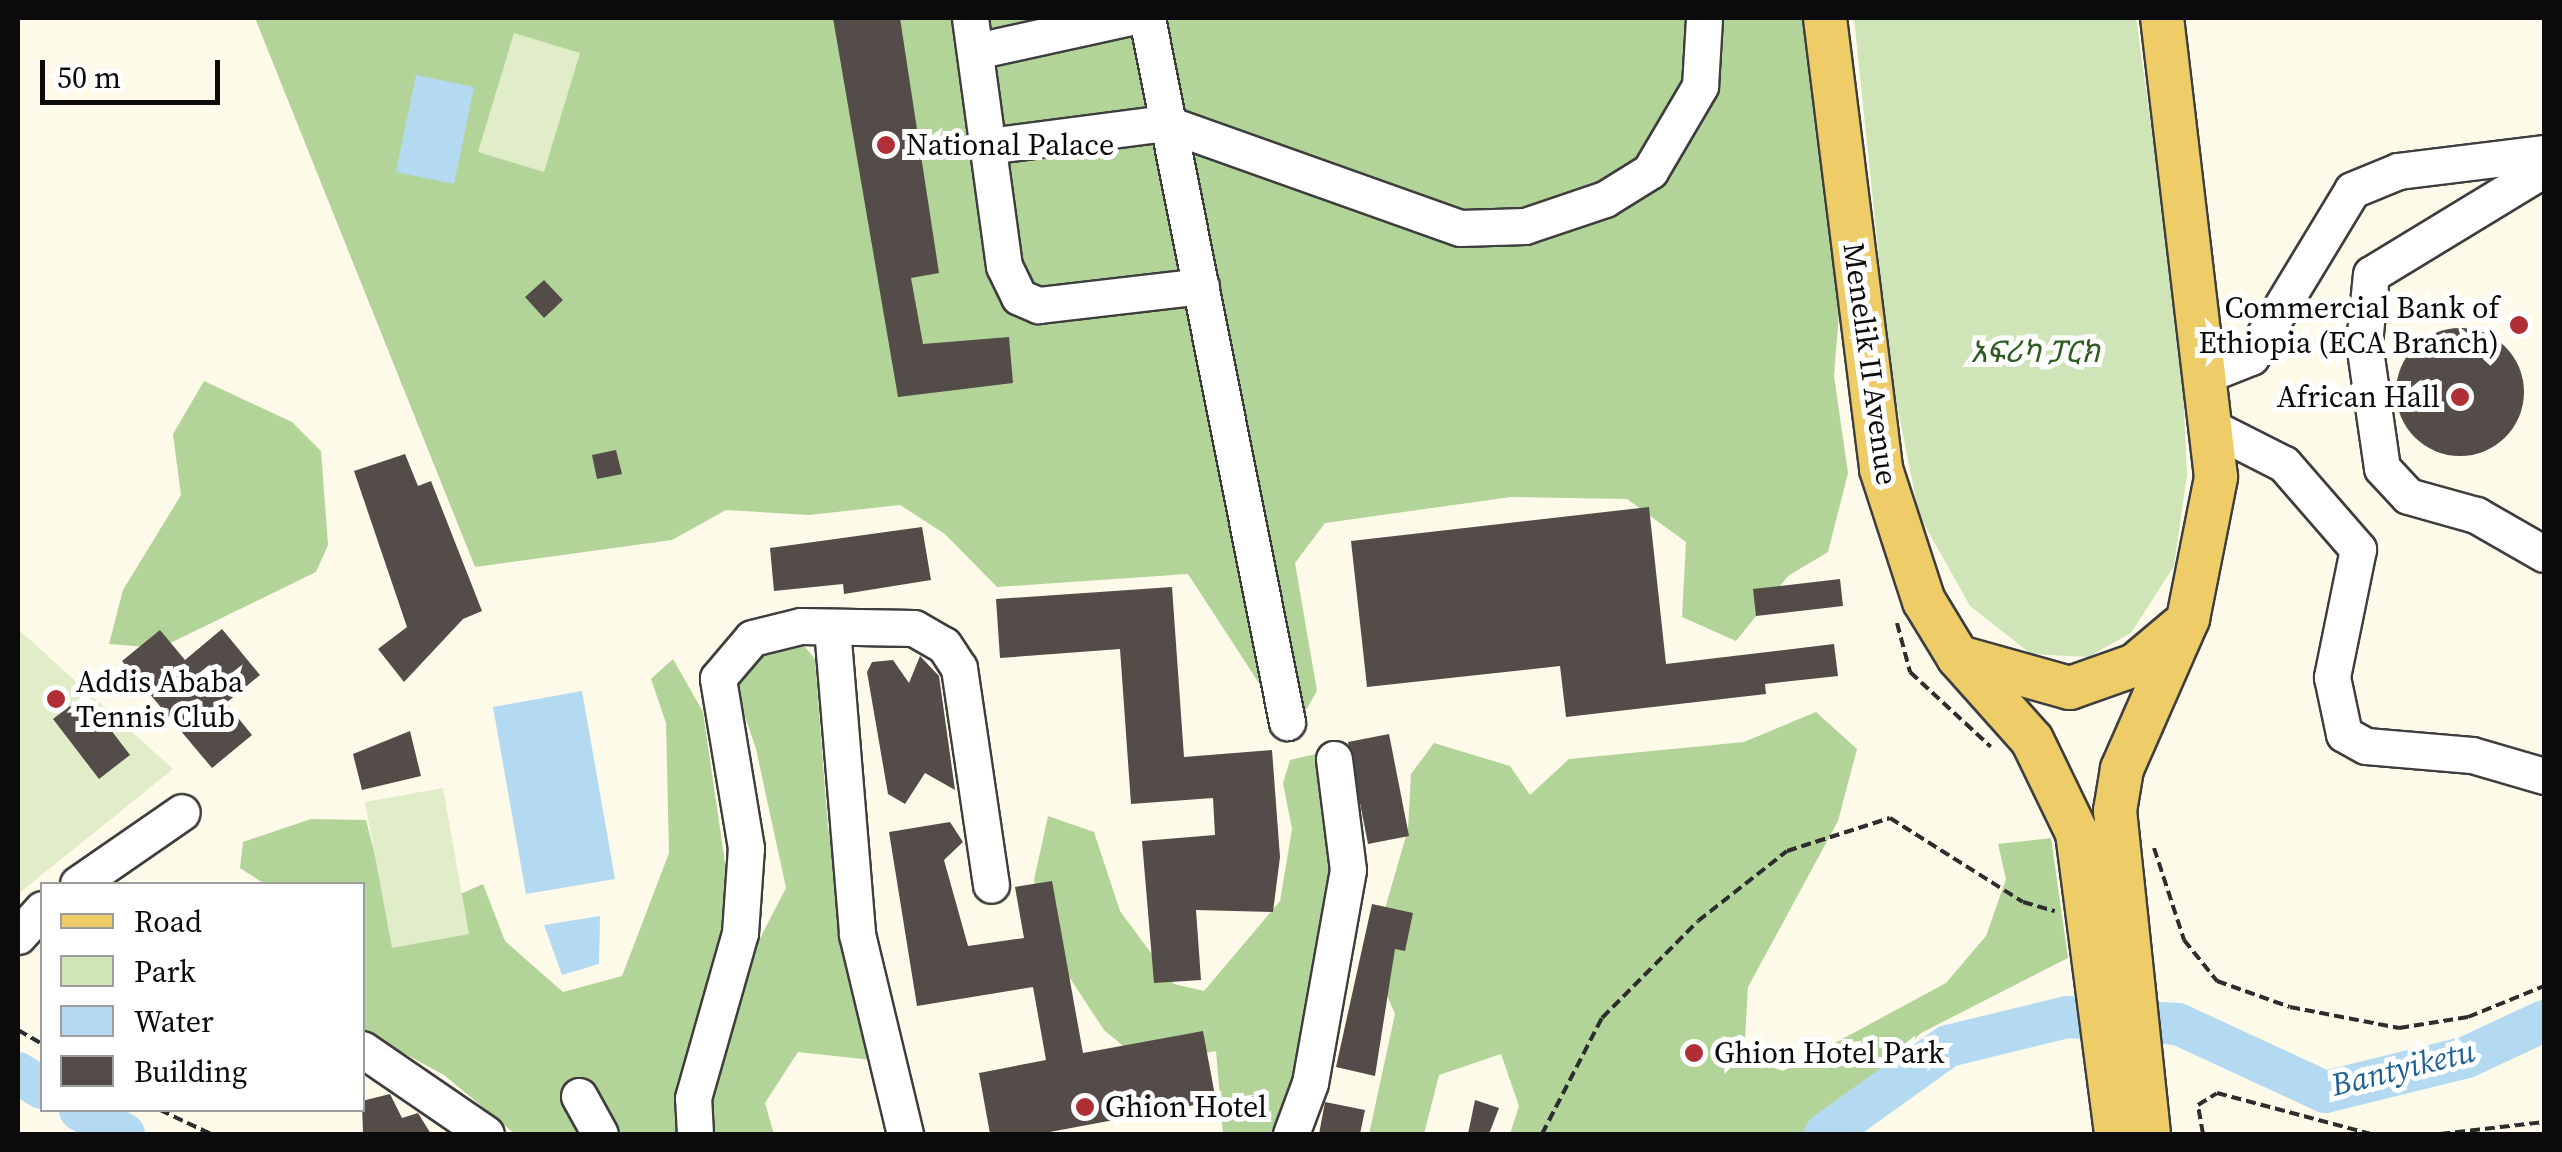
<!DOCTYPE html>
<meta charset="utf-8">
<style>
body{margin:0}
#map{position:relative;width:2562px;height:1152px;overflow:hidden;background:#fefaea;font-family:"Source Serif 4","Noto Sans Ethiopic",serif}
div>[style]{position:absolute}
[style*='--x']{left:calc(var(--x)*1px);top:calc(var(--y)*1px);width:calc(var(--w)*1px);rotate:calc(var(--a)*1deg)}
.green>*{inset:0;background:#cfe5b7}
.forest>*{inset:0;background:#b3d498}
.pitch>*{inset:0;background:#e0edc8}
.water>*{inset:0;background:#b3daf1}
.river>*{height:42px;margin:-21px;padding:0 21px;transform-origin:21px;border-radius:21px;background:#b3daf1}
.building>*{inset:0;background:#534c48}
.round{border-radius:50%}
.path>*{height:4px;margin-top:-2px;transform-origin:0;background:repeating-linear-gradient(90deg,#2d2d2d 0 10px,transparent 0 15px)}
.roads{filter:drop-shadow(2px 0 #3e3e3e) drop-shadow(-2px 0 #3e3e3e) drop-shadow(0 2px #3e3e3e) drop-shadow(0 -2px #3e3e3e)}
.minor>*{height:35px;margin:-17.5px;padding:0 17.5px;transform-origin:17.5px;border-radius:17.5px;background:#fff}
.major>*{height:42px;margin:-21px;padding:0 21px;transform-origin:21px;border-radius:21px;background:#eecd69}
.dots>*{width:28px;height:28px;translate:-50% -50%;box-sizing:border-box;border:5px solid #fff;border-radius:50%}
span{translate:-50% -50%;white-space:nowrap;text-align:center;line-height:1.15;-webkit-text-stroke:10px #fff;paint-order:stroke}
.poi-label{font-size:30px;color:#0b0b0b}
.left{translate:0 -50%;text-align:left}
.right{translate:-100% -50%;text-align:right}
.park-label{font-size:30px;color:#2e5d21;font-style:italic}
.street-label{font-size:30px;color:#0b0b0b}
.water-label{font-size:32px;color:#1e6192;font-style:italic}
.frame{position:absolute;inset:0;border:20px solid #0b0b0b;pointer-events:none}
.legend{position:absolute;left:40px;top:882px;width:325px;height:230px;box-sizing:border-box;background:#fff;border:2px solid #9d9d9d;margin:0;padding:12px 18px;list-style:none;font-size:30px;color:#0b0b0b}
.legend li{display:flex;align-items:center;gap:20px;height:50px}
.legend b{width:50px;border:2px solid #9d9d9d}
.scale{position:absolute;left:40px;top:60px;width:180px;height:45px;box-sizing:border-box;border:5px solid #0b0b0b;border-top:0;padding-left:12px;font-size:30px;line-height:35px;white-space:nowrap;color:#0b0b0b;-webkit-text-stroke:8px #fff;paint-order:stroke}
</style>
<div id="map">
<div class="green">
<div style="clip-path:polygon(1854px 18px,2136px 18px,2181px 341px,2187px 475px,2174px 566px,2131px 633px,2088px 657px,2031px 654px,1970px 606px,1919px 515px,1891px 375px)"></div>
</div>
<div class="forest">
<div style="clip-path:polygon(255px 18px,1803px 18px,1842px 275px,1834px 376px,1848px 473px,1828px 552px,1788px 576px,1736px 641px,1682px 617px,1686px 542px,1627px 499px,1511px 497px,1325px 523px,1295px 563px,1317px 691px,1292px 734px,1188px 574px,997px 587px,945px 534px,900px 505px,809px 515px,726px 510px,672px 540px,475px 567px)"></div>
<div style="clip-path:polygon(204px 381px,292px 422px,321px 451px,328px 545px,316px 572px,160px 648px,109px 644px,123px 590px,181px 495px,173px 434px)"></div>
<div style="clip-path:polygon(787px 625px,815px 659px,828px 828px,881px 1061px,798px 1052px,765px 1103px,774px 1134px,515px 1134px,444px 1075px,363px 1031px,362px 884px,265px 884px,240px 868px,243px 842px,311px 819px,366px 820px,384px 891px,451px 898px,483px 884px,505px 941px,563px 992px,622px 976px,669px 853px,666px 723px,651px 679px,673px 659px,703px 712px,735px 931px,754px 950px,786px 888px,756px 749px,724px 654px)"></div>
<div style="clip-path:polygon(1816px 712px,1857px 749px,1838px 821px,1748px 987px,1744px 1057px,1783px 1071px,1946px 983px,1986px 936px,2006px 879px,1998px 844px,2051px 838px,2068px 958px,1921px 1033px,1850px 1103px,1831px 1134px,1510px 1134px,1519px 1106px,1501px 1054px,1439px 1075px,1424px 1134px,1369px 1134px,1395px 1014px,1371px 957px,1408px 829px,1411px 774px,1434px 743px,1510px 766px,1530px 795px,1569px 759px,1744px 742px)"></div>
<div style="clip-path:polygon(1320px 753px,1337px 840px,1284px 1134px,1223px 1134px,1216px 1051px,1146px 1065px,1104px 1030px,1058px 960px,1034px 880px,1048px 816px,1094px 832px,1120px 911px,1174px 984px,1204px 991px,1280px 901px,1292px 829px,1283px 783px,1290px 760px)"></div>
</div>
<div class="pitch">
<div style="clip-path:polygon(514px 33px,580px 53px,544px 172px,478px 152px)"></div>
<div style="clip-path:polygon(18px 629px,173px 769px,18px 894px)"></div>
<div style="clip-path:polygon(443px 788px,469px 934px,392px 948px,365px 802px)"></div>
</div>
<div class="water">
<div style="clip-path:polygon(416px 75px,474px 87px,454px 184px,396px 172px)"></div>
<div style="clip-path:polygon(582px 691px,615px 879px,526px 894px,493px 707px)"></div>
<div style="clip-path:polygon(600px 916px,599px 964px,562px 975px,544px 925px)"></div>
</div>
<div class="river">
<div style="--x:18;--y:1073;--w:28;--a:32"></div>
<div style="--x:80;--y:1110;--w:50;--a:28.6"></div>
<div style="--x:1825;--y:1134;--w:151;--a:-35.6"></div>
<div style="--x:1948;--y:1046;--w:122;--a:-13.7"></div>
<div style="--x:2067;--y:1017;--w:111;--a:3.6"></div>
<div style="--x:2178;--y:1024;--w:162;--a:24.8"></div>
<div style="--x:2325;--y:1092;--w:146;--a:-13.8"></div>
<div style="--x:2467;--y:1057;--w:85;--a:-25.1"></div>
</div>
<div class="building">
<div style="clip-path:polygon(833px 18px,900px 18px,939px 273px,911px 278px,923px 344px,1009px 337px,1013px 383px,898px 397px)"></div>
<div style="clip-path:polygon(544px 280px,563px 300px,544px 318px,525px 297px)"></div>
<div class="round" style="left:2396px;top:328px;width:128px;height:128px"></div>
<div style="clip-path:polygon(616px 450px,622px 474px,597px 479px,592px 455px)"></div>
<div style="clip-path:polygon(405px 454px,418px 486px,431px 481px,482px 611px,463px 619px,404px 682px,378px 649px,407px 627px,354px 471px)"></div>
<div style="clip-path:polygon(1649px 507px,1666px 664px,1834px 644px,1838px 676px,1765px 684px,1766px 694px,1566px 717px,1560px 666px,1367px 687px,1351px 541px)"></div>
<div style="clip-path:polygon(922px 527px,931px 580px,844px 594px,843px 584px,774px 591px,770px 548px)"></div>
<div style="clip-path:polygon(1840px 579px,1843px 606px,1756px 616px,1753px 589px)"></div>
<div style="clip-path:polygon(1172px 587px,1184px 757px,1272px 750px,1280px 857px,1273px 912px,1196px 910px,1201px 980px,1154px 983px,1142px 841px,1215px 835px,1213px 798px,1131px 804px,1120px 649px,1000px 658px,996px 599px)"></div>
<div style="clip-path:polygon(222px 629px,260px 675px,226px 703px,252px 735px,212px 768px,122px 661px,160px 630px,185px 660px)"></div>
<div style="clip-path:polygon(920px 656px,939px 676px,955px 790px,925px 773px,905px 804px,888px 794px,867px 672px,872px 662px,893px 660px,909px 683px)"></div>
<div style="clip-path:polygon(70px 706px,84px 723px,98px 713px,130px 755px,99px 779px,53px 719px)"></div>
<div style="clip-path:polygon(410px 731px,421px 776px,362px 790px,353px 754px)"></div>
<div style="clip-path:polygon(1389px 734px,1409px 836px,1368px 844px,1348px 742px)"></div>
<div style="clip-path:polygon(950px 822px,963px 842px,944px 860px,968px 946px,1024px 938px,1015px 887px,1052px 881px,1083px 1053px,1203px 1031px,1216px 1101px,1039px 1134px,990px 1134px,979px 1073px,1046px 1060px,1033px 987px,917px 1006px,889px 832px)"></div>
<div style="clip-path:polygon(1372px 904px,1413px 913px,1405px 951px,1395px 949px,1375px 1076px,1336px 1067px)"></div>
<div style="clip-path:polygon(390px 1094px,402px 1118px,418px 1113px,431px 1134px,363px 1134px,362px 1101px)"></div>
<div style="clip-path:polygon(1475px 1100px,1499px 1108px,1489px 1134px,1468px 1134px)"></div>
<div style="clip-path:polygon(1325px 1102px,1365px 1110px,1360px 1134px,1319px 1134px)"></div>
</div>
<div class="path">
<div style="--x:1897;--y:623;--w:51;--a:75.1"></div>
<div style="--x:1910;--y:672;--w:110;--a:42.8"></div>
<div style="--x:2154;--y:848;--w:97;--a:71.9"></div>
<div style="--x:2184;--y:940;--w:53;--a:51.2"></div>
<div style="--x:2217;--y:981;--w:77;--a:19.6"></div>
<div style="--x:2290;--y:1007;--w:111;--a:10.9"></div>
<div style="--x:2399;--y:1028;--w:70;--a:-9.1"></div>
<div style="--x:2468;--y:1017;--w:82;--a:-22.2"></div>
<div style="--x:18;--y:1030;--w:28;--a:30"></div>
<div style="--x:160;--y:1110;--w:56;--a:25.2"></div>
<div style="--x:1542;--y:1134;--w:131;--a:-62.7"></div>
<div style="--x:1602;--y:1018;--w:136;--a:-45.3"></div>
<div style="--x:1698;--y:921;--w:113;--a:-38.2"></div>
<div style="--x:1787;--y:851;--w:108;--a:-17.8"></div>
<div style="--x:1890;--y:818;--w:157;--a:32.3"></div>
<div style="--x:2023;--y:902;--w:33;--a:16"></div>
<div style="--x:2203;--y:1134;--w:29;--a:-100"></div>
<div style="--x:2198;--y:1105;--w:22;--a:-32"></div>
<div style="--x:2217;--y:1093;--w:159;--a:14.9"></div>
<div style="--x:2440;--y:1134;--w:105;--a:-6.6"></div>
</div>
<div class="roads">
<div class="minor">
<div style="--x:970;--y:18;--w:250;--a:82.2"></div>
<div style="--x:1004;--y:266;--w:34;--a:64"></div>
<div style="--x:1019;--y:297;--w:21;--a:23"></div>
<div style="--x:1038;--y:305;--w:164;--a:-6.6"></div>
<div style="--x:1147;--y:18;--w:718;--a:78.75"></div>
<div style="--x:976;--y:51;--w:154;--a:-12.4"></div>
<div style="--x:988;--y:146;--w:178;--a:-7.4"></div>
<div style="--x:1165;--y:123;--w:313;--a:19.6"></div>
<div style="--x:1460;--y:228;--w:65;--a:-1.8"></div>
<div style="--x:1525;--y:226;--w:84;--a:-18.6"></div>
<div style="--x:1605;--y:199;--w:53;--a:-31.9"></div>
<div style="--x:1650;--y:171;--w:99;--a:-59.5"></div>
<div style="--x:1700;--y:86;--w:68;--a:-86.6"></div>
<div style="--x:2544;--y:169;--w:202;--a:148.7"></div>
<div style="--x:2371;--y:274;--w:69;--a:95.8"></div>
<div style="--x:2364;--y:343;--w:126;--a:81.8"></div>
<div style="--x:2382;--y:468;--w:38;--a:47"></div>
<div style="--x:2408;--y:496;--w:71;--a:15.6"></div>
<div style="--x:2476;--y:515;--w:78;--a:29.8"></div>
<div style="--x:2208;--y:374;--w:46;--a:-21.6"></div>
<div style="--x:2251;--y:357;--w:195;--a:-58.8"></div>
<div style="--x:2352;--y:190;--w:50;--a:-22.4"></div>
<div style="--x:2398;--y:171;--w:147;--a:-7"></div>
<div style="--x:2215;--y:429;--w:77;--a:26.9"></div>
<div style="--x:2284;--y:464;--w:113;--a:49"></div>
<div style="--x:2358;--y:549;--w:131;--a:101.5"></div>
<div style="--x:2332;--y:677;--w:58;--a:78.1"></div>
<div style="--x:2344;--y:734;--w:25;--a:29"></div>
<div style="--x:2366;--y:746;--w:106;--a:4.9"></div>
<div style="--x:2472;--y:755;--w:75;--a:16.3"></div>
<div style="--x:832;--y:628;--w:307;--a:85.3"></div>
<div style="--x:857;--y:934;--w:206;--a:76.5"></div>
<div style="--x:78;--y:884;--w:126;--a:-34.7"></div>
<div style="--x:18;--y:936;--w:36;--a:-48"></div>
<div style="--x:362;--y:1049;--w:150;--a:34.4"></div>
<div style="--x:579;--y:1096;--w:43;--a:61.1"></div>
<div style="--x:695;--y:1134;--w:36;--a:-93"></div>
<div style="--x:693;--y:1098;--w:172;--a:-74.1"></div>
<div style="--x:740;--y:933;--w:85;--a:-86"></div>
<div style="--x:746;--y:848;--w:172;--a:-99.4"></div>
<div style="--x:718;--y:678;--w:52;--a:-49.6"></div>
<div style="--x:752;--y:638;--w:50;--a:-13.8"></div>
<div style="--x:801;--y:626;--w:113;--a:1"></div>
<div style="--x:914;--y:628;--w:34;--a:30"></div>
<div style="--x:944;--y:645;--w:27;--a:57"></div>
<div style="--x:959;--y:668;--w:219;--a:81.6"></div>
<div style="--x:1291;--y:1134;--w:54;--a:-69.6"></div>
<div style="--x:1310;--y:1083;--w:216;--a:-79.9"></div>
<div style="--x:1348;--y:870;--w:112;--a:-97.2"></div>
</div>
<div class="major">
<div style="--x:1825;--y:18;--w:454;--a:82.9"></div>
<div style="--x:1881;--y:469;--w:139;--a:72"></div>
<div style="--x:1924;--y:601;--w:66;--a:58.7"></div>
<div style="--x:1958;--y:657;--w:111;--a:48.3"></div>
<div style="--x:2032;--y:740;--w:103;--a:64.2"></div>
<div style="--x:2077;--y:833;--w:304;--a:82.6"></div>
<div style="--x:1959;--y:657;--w:115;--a:15.6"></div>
<div style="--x:2070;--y:688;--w:69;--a:-19.5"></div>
<div style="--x:2135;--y:665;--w:59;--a:-40.2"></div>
<div style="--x:2149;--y:1134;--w:325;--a:-96"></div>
<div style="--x:2115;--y:811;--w:43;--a:-80.5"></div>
<div style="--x:2122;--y:769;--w:164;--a:-66.3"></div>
<div style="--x:2188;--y:619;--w:145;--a:-78.8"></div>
<div style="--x:2216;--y:477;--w:462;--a:-96.7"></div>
</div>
</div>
<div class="dots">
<div style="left:886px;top:145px;background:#b02e35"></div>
<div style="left:2519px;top:325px;background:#b02e35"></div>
<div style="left:2460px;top:397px;background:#b02e35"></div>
<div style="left:56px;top:699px;background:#b02e35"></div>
<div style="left:1694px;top:1053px;background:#b02e35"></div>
<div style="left:1085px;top:1107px;background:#b02e35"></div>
</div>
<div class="poi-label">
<span class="left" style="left:906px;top:145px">National Palace</span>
<span class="right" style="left:2499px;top:325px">Commercial Bank of<br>Ethiopia (ECA Branch)</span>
<span class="right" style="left:2440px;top:397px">African Hall</span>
<span class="left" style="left:76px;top:699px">Addis Ababa<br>Tennis Club</span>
<span class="left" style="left:1714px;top:1053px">Ghion Hotel Park</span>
<span class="left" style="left:1105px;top:1107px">Ghion Hotel</span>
</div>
<div class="park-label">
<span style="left:2035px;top:352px">አፍሪካ ፓርክ</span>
</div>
<div class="street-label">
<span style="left:1870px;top:364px;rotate:82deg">Menelik II Avenue</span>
</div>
<div class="water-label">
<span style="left:2403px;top:1068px;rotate:-14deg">Bantyiketu</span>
</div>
<div class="frame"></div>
<ul class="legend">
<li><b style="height:12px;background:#eecd69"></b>Road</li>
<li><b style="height:28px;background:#cfe5b7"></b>Park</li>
<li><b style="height:28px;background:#b3daf1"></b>Water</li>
<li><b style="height:28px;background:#534c48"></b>Building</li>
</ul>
<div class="scale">50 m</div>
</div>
